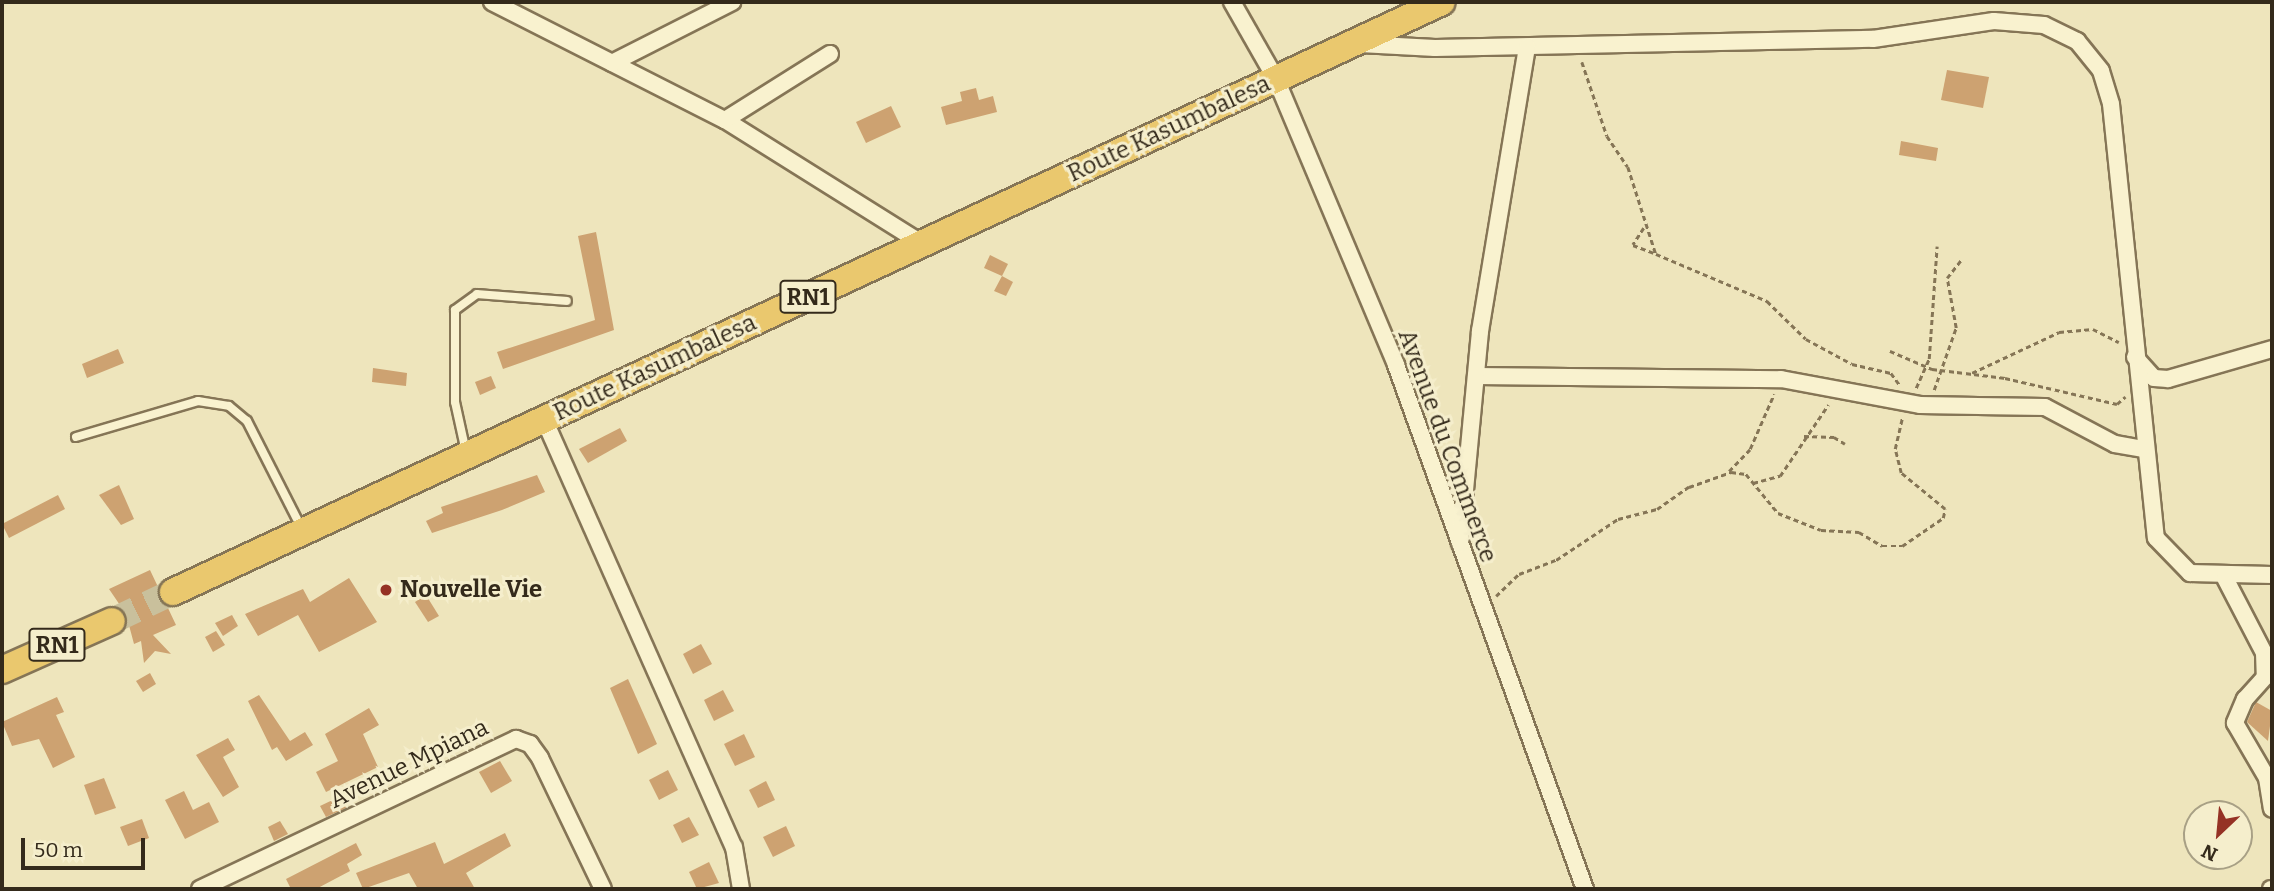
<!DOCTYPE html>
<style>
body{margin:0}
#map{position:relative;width:2274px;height:891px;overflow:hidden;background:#eee5bc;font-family:Bitter,serif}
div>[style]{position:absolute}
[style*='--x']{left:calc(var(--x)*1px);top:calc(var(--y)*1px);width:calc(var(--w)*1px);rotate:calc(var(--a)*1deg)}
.building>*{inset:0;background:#cda271}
.trunk-tunnel>*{height:26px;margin-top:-13px;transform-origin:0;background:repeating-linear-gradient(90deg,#c9c09c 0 26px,transparent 0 39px)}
.path>*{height:2.5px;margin-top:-1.25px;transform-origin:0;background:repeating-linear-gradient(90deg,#857556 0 5px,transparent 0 8.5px)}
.roads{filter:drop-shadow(2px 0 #857556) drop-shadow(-2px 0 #857556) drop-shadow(0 2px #857556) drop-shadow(0 -2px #857556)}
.service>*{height:8px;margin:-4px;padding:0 4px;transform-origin:4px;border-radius:4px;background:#f9f2cf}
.minor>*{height:16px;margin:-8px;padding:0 8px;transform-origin:8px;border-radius:8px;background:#f9f2cf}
.trunk>*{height:26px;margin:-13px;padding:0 13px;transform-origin:13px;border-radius:13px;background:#eac86e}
.dots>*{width:19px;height:19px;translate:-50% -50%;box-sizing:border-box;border:4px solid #f5eecc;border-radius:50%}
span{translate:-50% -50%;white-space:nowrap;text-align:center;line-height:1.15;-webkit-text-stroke:6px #f5eecc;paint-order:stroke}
.shield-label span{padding:2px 5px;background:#f5eecc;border:2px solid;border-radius:5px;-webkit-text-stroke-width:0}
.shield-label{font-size:23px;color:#342a1b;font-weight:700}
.street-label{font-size:24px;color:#342a1b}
.poi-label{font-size:24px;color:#342a1b;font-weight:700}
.left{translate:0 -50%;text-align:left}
.frame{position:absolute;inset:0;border:4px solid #342a1b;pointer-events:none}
.north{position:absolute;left:2183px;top:800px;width:70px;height:70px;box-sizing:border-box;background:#f5eecc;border:2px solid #a8a085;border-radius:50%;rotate:206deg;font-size:19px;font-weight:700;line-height:28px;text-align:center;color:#342a1b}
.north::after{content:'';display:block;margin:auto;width:24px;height:32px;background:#953225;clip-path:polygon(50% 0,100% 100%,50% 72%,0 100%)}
.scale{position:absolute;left:21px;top:838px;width:124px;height:32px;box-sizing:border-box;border:4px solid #342a1b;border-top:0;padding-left:9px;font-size:21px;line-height:24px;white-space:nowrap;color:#342a1b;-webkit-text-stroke:5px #f5eecc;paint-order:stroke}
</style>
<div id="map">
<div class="building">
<div style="clip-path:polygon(1947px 70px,1989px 77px,1983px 108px,1941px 100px)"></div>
<div style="clip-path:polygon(976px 88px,979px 100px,993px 96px,997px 112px,946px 125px,941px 107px,962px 101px,960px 92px)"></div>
<div style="clip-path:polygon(891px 106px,901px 127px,866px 143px,856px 122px)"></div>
<div style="clip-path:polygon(1901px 141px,1938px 148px,1936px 161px,1899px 155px)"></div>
<div style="clip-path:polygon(596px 232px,614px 330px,503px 369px,497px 352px,595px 320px,578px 236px)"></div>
<div style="clip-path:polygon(990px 255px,1008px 264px,1002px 276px,984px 268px)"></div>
<div style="clip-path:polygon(1002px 276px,1013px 282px,1006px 296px,994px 291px)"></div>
<div style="clip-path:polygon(118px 349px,124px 363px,87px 378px,82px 364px)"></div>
<div style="clip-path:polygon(373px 368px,407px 373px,406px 386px,372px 382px)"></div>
<div style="clip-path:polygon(491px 376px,496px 388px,480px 395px,475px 382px)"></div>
<div style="clip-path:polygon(620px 428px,627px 441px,588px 463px,579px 449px)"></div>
<div style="clip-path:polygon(537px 475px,545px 492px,502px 510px,432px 533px,426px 521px,443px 513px,441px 507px)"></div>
<div style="clip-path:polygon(119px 485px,134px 519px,121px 525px,99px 495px)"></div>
<div style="clip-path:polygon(58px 495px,65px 509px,9px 538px,2px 524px)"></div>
<div style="clip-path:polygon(150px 570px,176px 625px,153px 635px,171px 654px,155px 651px,144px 663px,141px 641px,134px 644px,126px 614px,109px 589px)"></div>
<div style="clip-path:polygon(349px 578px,377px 622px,319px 652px,298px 615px,258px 636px,245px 614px,303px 589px,310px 602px)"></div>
<div style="clip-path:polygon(426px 595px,439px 616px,428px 622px,415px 602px)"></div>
<div style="clip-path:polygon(232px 615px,238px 626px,223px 636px,215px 623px)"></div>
<div style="clip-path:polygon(216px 631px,225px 645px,213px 652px,205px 637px)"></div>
<div style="clip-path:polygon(701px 644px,712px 664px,693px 674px,683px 654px)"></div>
<div style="clip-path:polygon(150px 673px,156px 684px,143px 692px,136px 681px)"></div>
<div style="clip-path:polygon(628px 679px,657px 744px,638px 754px,610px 688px)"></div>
<div style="clip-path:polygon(723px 690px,734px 711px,714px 721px,704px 700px)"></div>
<div style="clip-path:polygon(259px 695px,290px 741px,305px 732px,313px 745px,286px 761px,277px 747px,272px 750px,248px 701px)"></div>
<div style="clip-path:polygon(57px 697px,64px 712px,56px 715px,75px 757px,53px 768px,39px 739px,12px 746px,2px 722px)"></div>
<div style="clip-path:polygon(2256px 702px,2272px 711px,2268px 741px,2247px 722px)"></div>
<div style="clip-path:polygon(369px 708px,379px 725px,363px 734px,378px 767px,326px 792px,316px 772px,338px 761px,325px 734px)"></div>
<div style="clip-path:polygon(744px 734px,755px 757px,735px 766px,724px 744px)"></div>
<div style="clip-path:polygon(228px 738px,235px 750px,223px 757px,239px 787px,223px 797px,196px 755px)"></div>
<div style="clip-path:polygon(500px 761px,512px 781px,491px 793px,479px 772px)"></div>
<div style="clip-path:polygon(668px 770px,678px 790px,659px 800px,649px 780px)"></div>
<div style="clip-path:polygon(104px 778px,116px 808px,95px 815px,84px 785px)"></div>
<div style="clip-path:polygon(766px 781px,775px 800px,758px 808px,749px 790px)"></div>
<div style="clip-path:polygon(184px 791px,193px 810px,209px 802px,219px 822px,185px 839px,165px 800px)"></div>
<div style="clip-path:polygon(341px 796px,346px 808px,326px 817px,320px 806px)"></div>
<div style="clip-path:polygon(689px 817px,699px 835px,682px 843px,673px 825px)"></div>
<div style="clip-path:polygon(142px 819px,149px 838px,128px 846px,120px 827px)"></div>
<div style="clip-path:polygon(280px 821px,288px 834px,274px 841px,268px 827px)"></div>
<div style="clip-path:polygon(786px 826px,795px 846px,773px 857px,763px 837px)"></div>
<div style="clip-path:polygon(505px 833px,511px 846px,466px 873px,475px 889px,418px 889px,409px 873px,363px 889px,356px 873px,435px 842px,444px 864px)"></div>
<div style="clip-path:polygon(356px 843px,362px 855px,347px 864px,350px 871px,316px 889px,291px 889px,286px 879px)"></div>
<div style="clip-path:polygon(709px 862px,719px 883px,697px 889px,689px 872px)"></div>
</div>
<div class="trunk-tunnel">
<div style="--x:112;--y:621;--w:68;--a:-25.4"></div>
</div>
<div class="path">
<div style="--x:1582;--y:62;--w:78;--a:71.3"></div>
<div style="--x:1607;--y:136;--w:37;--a:56"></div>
<div style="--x:1628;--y:167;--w:91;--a:72.2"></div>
<div style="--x:1656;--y:254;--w:121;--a:22.9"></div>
<div style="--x:1767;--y:301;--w:54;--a:44.3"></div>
<div style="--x:1806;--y:339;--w:52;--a:28.5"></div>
<div style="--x:1852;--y:364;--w:40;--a:13"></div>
<div style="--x:1891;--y:373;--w:14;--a:54"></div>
<div style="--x:1644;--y:228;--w:20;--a:123"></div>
<div style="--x:1633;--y:245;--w:25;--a:21"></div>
<div style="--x:1890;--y:351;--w:46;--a:23.2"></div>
<div style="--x:1932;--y:369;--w:74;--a:7"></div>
<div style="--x:2005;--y:378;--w:115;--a:13.1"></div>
<div style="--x:2117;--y:404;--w:11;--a:-41"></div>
<div style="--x:1972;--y:373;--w:96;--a:-25.2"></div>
<div style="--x:2059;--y:332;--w:34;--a:-5"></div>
<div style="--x:2093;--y:329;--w:29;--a:27"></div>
<div style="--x:1916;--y:388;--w:32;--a:-66"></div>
<div style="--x:1929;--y:359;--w:113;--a:-86"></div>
<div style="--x:1934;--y:390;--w:66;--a:-70.5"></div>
<div style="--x:1956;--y:328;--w:51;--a:-100.2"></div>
<div style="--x:1947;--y:278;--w:24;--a:-52"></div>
<div style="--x:1804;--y:436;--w:30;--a:2"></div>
<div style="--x:1834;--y:437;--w:13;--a:32"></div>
<div style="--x:1729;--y:471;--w:30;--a:-46"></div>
<div style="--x:1750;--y:449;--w:60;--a:-66.4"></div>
<div style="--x:1753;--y:483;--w:28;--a:-15"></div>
<div style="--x:1780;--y:476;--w:86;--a:-55.9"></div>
<div style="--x:1496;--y:596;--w:32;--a:-44"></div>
<div style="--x:1519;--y:574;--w:40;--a:-21"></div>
<div style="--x:1556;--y:560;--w:74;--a:-33.5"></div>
<div style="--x:1618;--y:519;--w:40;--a:-14.4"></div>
<div style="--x:1657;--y:509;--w:39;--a:-35"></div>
<div style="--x:1689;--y:487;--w:45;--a:-19.7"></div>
<div style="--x:1731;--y:472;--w:15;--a:8"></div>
<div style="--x:1746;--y:474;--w:50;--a:50.6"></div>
<div style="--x:1778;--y:513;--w:46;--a:21.6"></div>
<div style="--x:1821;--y:530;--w:38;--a:3"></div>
<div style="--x:1859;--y:532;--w:27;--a:31"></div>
<div style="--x:1882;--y:546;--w:20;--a:0"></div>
<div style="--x:1902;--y:546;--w:50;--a:-34.3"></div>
<div style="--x:1943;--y:518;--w:9;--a:-77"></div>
<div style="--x:1945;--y:509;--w:57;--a:-140.7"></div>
<div style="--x:1901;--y:473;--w:25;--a:-104"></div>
<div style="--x:1895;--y:449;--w:31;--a:-77"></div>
</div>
<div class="roads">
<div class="service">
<div style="--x:76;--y:437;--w:127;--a:-16.4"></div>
<div style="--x:198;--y:401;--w:31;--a:9"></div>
<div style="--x:229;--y:406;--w:23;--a:40"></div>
<div style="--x:247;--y:421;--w:119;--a:63"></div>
<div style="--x:466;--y:452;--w:51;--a:-102.4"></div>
<div style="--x:455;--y:402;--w:92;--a:-90"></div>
<div style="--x:455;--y:310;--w:27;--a:-36"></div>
<div style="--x:477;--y:294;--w:90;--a:4.4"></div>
</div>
<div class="minor">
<div style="--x:492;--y:2;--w:261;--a:26.9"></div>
<div style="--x:725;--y:120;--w:234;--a:32.1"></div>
<div style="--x:1232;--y:2;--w:89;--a:60.3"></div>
<div style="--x:1276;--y:79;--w:310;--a:67.2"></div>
<div style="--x:1396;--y:365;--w:557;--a:70.17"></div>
<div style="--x:1360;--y:44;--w:75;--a:3.1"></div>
<div style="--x:1435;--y:48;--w:438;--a:-1.2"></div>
<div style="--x:1873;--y:39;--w:122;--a:-8.5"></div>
<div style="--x:1994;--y:21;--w:50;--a:4.6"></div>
<div style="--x:2044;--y:25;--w:37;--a:26"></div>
<div style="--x:2077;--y:41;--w:38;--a:51"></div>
<div style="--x:2101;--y:71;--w:34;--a:73"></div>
<div style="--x:2111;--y:104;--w:436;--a:84.1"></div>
<div style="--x:2156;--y:538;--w:49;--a:45.8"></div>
<div style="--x:2190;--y:573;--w:82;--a:1.4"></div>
<div style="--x:612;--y:63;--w:135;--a:-26.9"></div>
<div style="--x:725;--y:120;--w:124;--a:-32.2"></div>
<div style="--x:2135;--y:357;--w:28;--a:48"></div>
<div style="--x:2154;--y:378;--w:14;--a:4"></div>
<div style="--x:2168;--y:379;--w:108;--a:-16.1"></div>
<div style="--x:1476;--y:376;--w:305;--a:0.6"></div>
<div style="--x:1781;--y:379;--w:141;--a:10.6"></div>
<div style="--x:1920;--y:405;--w:125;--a:0.9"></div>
<div style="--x:2045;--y:407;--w:79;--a:27.9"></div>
<div style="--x:2115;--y:444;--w:28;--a:10"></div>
<div style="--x:544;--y:419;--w:468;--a:66.1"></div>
<div style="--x:734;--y:847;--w:43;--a:80.5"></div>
<div style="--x:1460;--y:543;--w:213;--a:-84.6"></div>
<div style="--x:1480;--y:331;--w:288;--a:-80.6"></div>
<div style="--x:2225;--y:578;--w:85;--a:62.5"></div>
<div style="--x:2264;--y:653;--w:24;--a:88"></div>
<div style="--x:2265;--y:677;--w:30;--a:132"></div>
<div style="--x:2245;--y:699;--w:26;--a:113"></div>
<div style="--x:2235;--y:723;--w:64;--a:59.8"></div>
<div style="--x:2267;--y:778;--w:31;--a:81"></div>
<div style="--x:200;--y:889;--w:350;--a:-25.4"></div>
<div style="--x:516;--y:739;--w:15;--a:20"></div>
<div style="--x:530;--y:744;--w:17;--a:54"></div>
<div style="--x:540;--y:758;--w:145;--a:64.3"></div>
<div style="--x:2271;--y:889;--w:1;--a:0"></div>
</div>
<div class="trunk">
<div style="--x:173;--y:592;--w:1399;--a:-24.94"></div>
<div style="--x:2;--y:670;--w:120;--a:-24"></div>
</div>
</div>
<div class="dots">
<div style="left:386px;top:590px;background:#953225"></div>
</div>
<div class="shield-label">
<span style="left:808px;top:297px">RN1</span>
<span style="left:57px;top:645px">RN1</span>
</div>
<div class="street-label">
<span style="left:1169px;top:129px;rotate:-25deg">Route Kasumbalesa</span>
<span style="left:655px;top:368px;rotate:-25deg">Route Kasumbalesa</span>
<span style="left:1447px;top:446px;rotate:70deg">Avenue du Commerce</span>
<span style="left:409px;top:764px;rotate:-26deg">Avenue Mpiana</span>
</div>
<div class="poi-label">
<span class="left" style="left:400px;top:590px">Nouvelle Vie</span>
</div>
<div class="frame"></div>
<div class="north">N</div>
<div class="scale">50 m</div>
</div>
